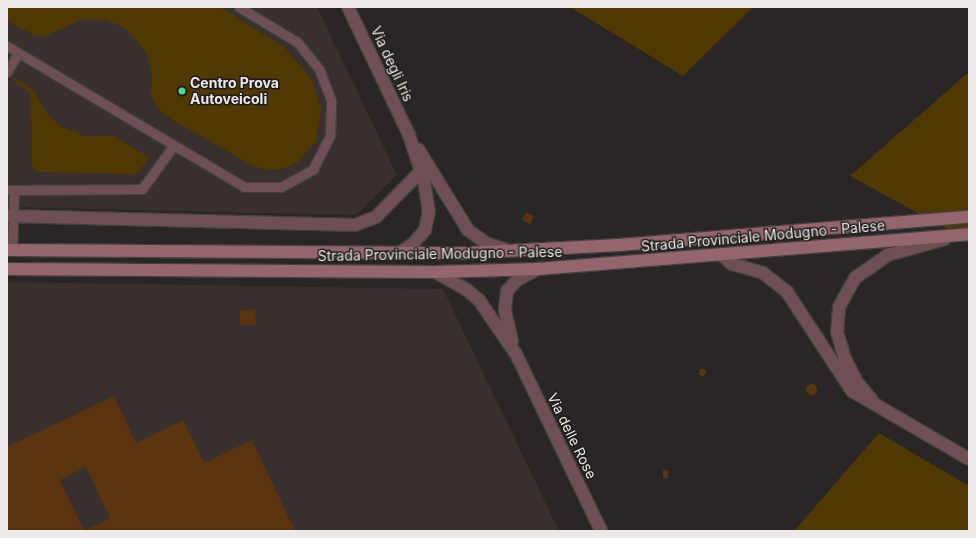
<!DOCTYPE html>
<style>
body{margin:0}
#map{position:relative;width:976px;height:538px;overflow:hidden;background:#2a2625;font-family:Inter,sans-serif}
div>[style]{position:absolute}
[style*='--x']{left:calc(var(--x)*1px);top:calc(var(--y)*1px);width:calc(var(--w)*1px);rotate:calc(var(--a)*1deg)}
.built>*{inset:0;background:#392f2c}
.green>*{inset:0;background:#503901}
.building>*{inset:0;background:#5a3310}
.round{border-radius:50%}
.roads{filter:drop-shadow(1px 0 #454140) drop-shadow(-1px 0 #454140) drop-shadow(0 1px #454140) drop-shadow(0 -1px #454140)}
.service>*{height:9px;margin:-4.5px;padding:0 4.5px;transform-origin:4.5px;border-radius:4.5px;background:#6e5054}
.minor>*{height:12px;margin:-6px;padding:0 6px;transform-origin:6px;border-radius:6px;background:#6e5054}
.tertiary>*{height:12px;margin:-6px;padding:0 6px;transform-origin:6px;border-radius:6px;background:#6e5054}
.secondary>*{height:12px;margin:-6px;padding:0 6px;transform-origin:6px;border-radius:6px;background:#95656d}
.dots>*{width:11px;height:11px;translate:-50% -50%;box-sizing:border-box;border:2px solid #211d1c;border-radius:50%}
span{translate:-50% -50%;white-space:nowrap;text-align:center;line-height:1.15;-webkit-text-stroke:3px #211d1c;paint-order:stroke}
.street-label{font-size:14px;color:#ece9e8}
.poi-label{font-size:14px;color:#ece9e8;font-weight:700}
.left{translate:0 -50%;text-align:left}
.frame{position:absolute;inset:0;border:8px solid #ece9e8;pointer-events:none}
</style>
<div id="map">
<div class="built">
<div style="clip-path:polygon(7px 7px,317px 7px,397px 175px,356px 215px,7px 207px)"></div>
<div style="clip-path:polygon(7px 282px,443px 289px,559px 531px,7px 531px)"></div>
</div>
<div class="green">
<div style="clip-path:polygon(7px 7px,220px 7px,285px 48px,312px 80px,321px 110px,316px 140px,298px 162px,282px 169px,266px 170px,251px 165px,163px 114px,153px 101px,151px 94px,152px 73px,146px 52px,127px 29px,106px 20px,83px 19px,48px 35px,37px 36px,7px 21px)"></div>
<div style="clip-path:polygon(570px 7px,753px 7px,683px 76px)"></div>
<div style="clip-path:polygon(969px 72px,969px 241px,850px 176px)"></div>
<div style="clip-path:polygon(15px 78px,34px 90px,46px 113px,60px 126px,85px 136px,113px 136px,147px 156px,148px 160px,136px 174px,36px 172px,32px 166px,31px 99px,30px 92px,14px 82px)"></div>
<div style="clip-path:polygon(879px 433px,969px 486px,969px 531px,794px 531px)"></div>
</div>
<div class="building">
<div style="clip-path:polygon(526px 212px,534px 216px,530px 224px,522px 220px)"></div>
<div style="clip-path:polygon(240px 310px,255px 310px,256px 325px,240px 325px)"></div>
<div style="clip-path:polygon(701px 368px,707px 371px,703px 377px,698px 374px)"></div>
<div class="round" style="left:805.5px;top:383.5px;width:11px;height:11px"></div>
<div style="clip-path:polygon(evenodd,114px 396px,136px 443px,183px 420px,204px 463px,252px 440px,295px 531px,7px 531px,7px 447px,114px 396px,86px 467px,110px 518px,84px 531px,60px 480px,86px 467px)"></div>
<div style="clip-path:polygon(663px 470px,668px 470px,668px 478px,663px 478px)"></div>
</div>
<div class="roads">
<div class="service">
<div style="--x:7;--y:46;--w:276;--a:30.7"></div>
<div style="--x:244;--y:187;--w:37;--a:0"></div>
<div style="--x:281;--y:187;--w:37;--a:-29"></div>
<div style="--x:313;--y:169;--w:37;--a:-63"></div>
<div style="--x:330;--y:136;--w:36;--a:-88"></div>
<div style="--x:331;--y:100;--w:33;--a:-111"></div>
<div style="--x:319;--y:69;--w:35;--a:-129"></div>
<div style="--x:297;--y:42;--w:68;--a:-148.9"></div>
<div style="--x:7;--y:72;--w:22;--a:-60"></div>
<div style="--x:7;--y:190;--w:7;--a:0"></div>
<div style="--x:14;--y:190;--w:60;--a:91.9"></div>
<div style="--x:14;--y:190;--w:128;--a:-0.4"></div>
<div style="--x:142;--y:189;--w:54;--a:-54"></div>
</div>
<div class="minor">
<div style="--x:7;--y:216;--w:348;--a:1.5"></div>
<div style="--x:355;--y:225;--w:22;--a:-21"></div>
<div style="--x:376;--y:217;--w:64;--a:-45.6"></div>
<div style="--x:722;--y:255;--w:13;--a:42"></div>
<div style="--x:732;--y:264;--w:32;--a:16"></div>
<div style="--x:763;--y:273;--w:31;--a:38"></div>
<div style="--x:787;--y:292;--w:118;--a:56.7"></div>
<div style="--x:852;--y:391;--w:135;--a:30.2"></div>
<div style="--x:872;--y:400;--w:23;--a:-130"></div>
<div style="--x:857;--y:382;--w:29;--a:-117"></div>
<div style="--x:844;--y:356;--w:25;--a:-106"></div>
<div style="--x:837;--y:332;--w:25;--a:-85"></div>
<div style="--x:839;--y:307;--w:33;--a:-61"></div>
<div style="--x:855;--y:278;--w:40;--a:-34.9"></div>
<div style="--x:888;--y:255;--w:59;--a:-15.7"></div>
</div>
<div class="tertiary">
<div style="--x:348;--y:7;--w:142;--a:64.5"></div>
<div style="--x:409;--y:135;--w:48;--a:71.9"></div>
<div style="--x:424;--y:181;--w:30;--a:81"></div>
<div style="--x:429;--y:211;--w:19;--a:102"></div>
<div style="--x:425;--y:230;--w:18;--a:131"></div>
<div style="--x:413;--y:244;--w:14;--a:146"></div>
<div style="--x:418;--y:149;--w:95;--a:58.3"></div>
<div style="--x:468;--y:230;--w:22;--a:36"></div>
<div style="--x:486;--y:243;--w:24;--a:19"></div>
<div style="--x:435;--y:272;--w:37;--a:29"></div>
<div style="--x:467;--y:290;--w:16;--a:40"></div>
<div style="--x:479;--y:300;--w:65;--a:55.6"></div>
<div style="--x:516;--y:354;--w:196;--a:64.3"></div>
<div style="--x:512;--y:341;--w:32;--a:-103"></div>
<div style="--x:505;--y:310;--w:19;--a:-84"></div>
<div style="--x:507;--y:291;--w:15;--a:-48"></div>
<div style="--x:517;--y:280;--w:24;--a:-28"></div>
</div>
<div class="secondary">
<div style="--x:7;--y:250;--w:460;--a:0.4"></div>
<div style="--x:467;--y:253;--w:152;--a:-3"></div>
<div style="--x:619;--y:245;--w:351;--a:-4.6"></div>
<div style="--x:7;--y:269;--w:428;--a:0.4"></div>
<div style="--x:435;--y:272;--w:103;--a:-1.7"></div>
<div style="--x:538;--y:269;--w:432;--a:-4.6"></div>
</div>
</div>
<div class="dots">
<div style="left:182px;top:91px;background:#53d396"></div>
</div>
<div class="street-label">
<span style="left:392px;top:64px;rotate:65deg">Via degli Iris</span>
<span style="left:763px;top:236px;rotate:-5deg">Strada Provinciale Modugno - Palese</span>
<span style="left:440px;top:254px;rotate:-1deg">Strada Provinciale Modugno - Palese</span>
<span style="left:572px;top:436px;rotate:64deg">Via delle Rose</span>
</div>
<div class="poi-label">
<span class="left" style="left:190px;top:91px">Centro Prova<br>Autoveicoli</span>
</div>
<div class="frame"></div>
</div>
